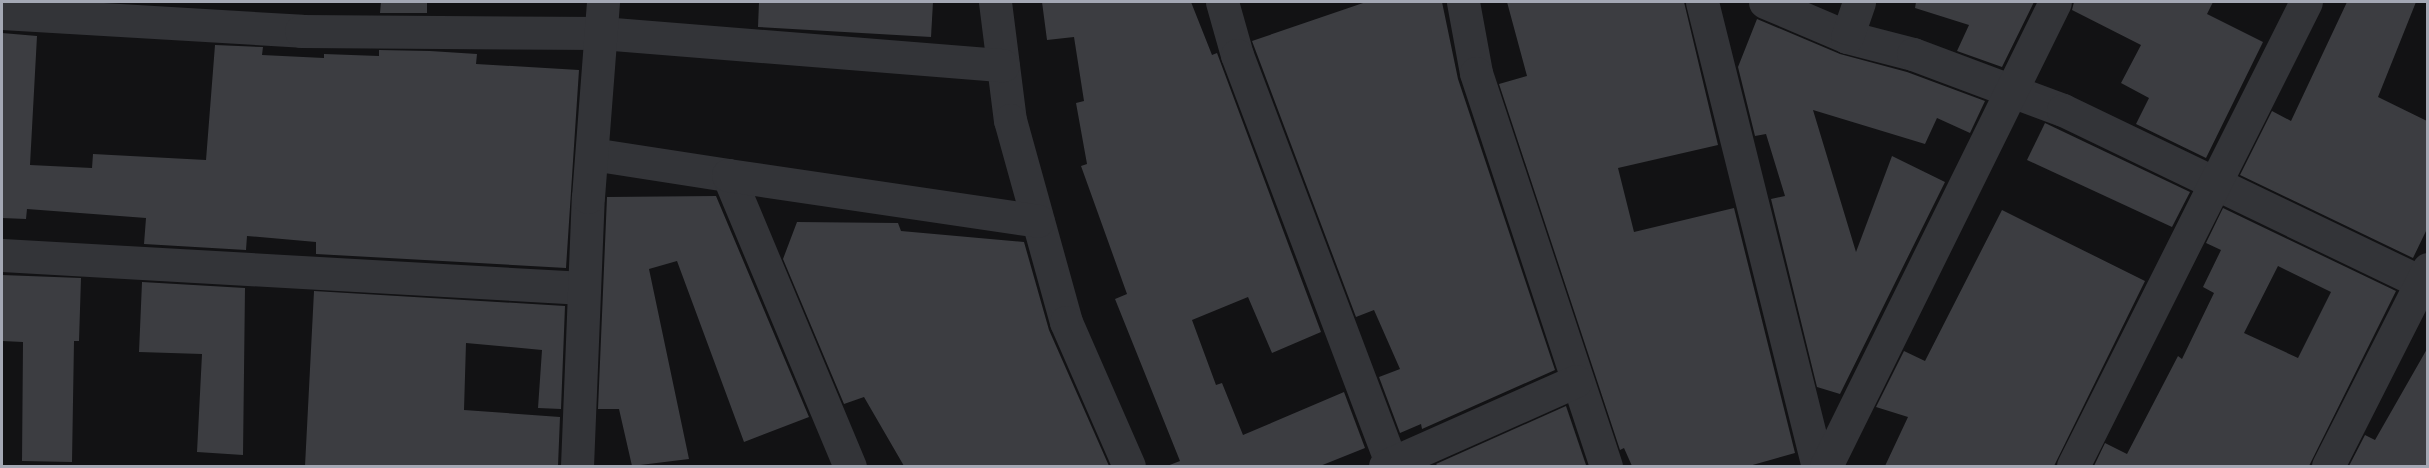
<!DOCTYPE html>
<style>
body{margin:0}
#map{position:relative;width:2429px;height:468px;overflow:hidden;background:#121214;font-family:Rubik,sans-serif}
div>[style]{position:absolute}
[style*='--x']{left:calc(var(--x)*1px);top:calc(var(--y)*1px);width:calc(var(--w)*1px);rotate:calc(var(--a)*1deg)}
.building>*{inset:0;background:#3c3d41}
.minor>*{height:33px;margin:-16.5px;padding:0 16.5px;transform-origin:16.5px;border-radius:16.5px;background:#333438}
span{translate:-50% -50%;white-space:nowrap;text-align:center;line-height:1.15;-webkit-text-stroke:5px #0d0d0e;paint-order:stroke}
.frame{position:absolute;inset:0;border:3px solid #a4a8b4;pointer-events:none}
</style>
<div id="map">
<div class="building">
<div style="clip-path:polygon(381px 2px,427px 2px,427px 13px,380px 13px)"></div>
<div style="clip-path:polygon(759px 2px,933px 2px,931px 37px,758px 27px)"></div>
<div style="clip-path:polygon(1042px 2px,1191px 2px,1212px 55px,1217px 53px,1321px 332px,1272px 353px,1248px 297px,1192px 320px,1216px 385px,1222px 383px,1243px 435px,1344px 392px,1365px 448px,1320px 466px,1167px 466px,1180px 461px,1115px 299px,1127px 294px,1081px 166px,1087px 164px,1076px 103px,1084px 101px,1074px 37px,1047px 40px)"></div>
<div style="clip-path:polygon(1366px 2px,1442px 2px,1458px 79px,1555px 370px,1422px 429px,1421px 424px,1400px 433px,1379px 377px,1400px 369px,1374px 310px,1356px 317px,1252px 41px)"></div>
<div style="clip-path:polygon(1507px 2px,1684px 2px,1718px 145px,1618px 168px,1634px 232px,1734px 208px,1795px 453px,1749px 466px,1632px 466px,1624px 448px,1620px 450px,1499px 84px,1527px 76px)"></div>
<div style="clip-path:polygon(1916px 2px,2034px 2px,2002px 67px,1957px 51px,1969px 25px,1915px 8px)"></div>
<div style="clip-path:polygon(2074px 2px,2213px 2px,2207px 14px,2263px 42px,2206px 158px,2136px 124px,2149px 98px,2121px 83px,2141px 45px,2072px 10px)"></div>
<div style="clip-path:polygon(2347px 2px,2416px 2px,2378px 97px,2427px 121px,2427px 229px,2413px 258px,2240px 175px,2272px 111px,2291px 121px)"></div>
<div style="clip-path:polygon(1757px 19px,1840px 54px,1907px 72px,1985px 101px,1970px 133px,1937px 118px,1925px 144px,1813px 110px,1856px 252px,1892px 156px,1945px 182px,1840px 394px,1817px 387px,1771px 199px,1785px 196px,1766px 134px,1755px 136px,1738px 67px)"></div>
<div style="clip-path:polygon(2px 33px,37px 36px,30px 165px,92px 168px,93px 154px,206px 160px,215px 45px,263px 47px,262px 55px,324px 58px,324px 54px,379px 56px,379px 50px,430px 51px,477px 54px,476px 64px,579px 70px,566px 268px,316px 254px,316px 242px,247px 236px,246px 250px,144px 244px,146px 218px,27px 209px,26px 219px,2px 218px)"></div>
<div style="clip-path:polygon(2045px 123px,2190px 192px,2172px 227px,2027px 160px)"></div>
<div style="clip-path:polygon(716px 196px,809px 417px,744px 442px,677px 261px,649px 269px,689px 459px,632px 466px,619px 409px,598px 409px,607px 197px)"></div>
<div style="clip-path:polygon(evenodd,2223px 208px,2396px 291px,2309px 466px,2094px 466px,2105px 443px,2127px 454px,2178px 356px,2182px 359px,2214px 293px,2203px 287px,2221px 250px,2206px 243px,2223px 208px,2278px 266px,2331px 292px,2298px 358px,2244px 333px,2278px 266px)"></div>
<div style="clip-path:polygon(2002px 210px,2145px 281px,2054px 466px,1885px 466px,1908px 417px,1876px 407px,1904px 351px,1925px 361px)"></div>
<div style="clip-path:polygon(797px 222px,898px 223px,901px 231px,1024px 242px,1049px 330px,1109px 466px,904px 466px,864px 397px,844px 404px,783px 259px)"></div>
<div style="clip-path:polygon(2px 275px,81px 278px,79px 341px,74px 341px,72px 462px,22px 461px,23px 342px,2px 341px)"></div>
<div style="clip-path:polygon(142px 282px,245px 288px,243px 455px,197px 452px,202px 354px,139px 352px)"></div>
<div style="clip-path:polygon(314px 291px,565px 306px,561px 409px,538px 408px,542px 350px,466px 343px,464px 410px,560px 417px,558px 466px,305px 466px)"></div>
<div style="clip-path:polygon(2427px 349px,2427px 466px,2349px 466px,2365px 435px,2375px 440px)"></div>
<div style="clip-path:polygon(1566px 406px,1586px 465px,1438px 466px,1436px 464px)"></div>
</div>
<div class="minor">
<div style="--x:995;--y:2;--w:119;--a:82.8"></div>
<div style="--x:1010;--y:120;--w:210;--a:74.5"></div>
<div style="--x:1066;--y:322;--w:157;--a:66.4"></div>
<div style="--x:1222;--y:2;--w:55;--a:74.2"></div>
<div style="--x:1237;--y:55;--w:439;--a:69.3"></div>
<div style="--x:1463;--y:2;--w:72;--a:79.6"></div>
<div style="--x:1476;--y:73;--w:414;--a:71.7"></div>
<div style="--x:1702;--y:2;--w:478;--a:76"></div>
<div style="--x:1765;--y:2;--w:89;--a:23.1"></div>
<div style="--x:1847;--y:37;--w:68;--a:14.4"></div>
<div style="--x:1913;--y:54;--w:160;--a:20.5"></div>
<div style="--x:2063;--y:110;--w:405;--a:25.7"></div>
<div style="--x:2;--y:13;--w:300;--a:3.4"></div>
<div style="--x:301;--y:31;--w:300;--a:0.4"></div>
<div style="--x:601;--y:33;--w:403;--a:4.6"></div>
<div style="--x:1847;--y:37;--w:37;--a:-71"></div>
<div style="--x:592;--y:154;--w:138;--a:8.8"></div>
<div style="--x:728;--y:175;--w:316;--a:67.3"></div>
<div style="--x:728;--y:175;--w:313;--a:8.4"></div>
<div style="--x:2;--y:255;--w:583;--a:3.25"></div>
<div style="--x:577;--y:466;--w:269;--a:-87.7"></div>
<div style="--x:588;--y:197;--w:196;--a:-85.6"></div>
<div style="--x:1385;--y:466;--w:209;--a:-24"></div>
<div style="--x:1826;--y:466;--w:517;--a:-63.73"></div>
<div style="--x:2073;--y:466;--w:519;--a:-63.34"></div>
<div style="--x:2328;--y:466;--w:221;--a:-63.1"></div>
</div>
<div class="frame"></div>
</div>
